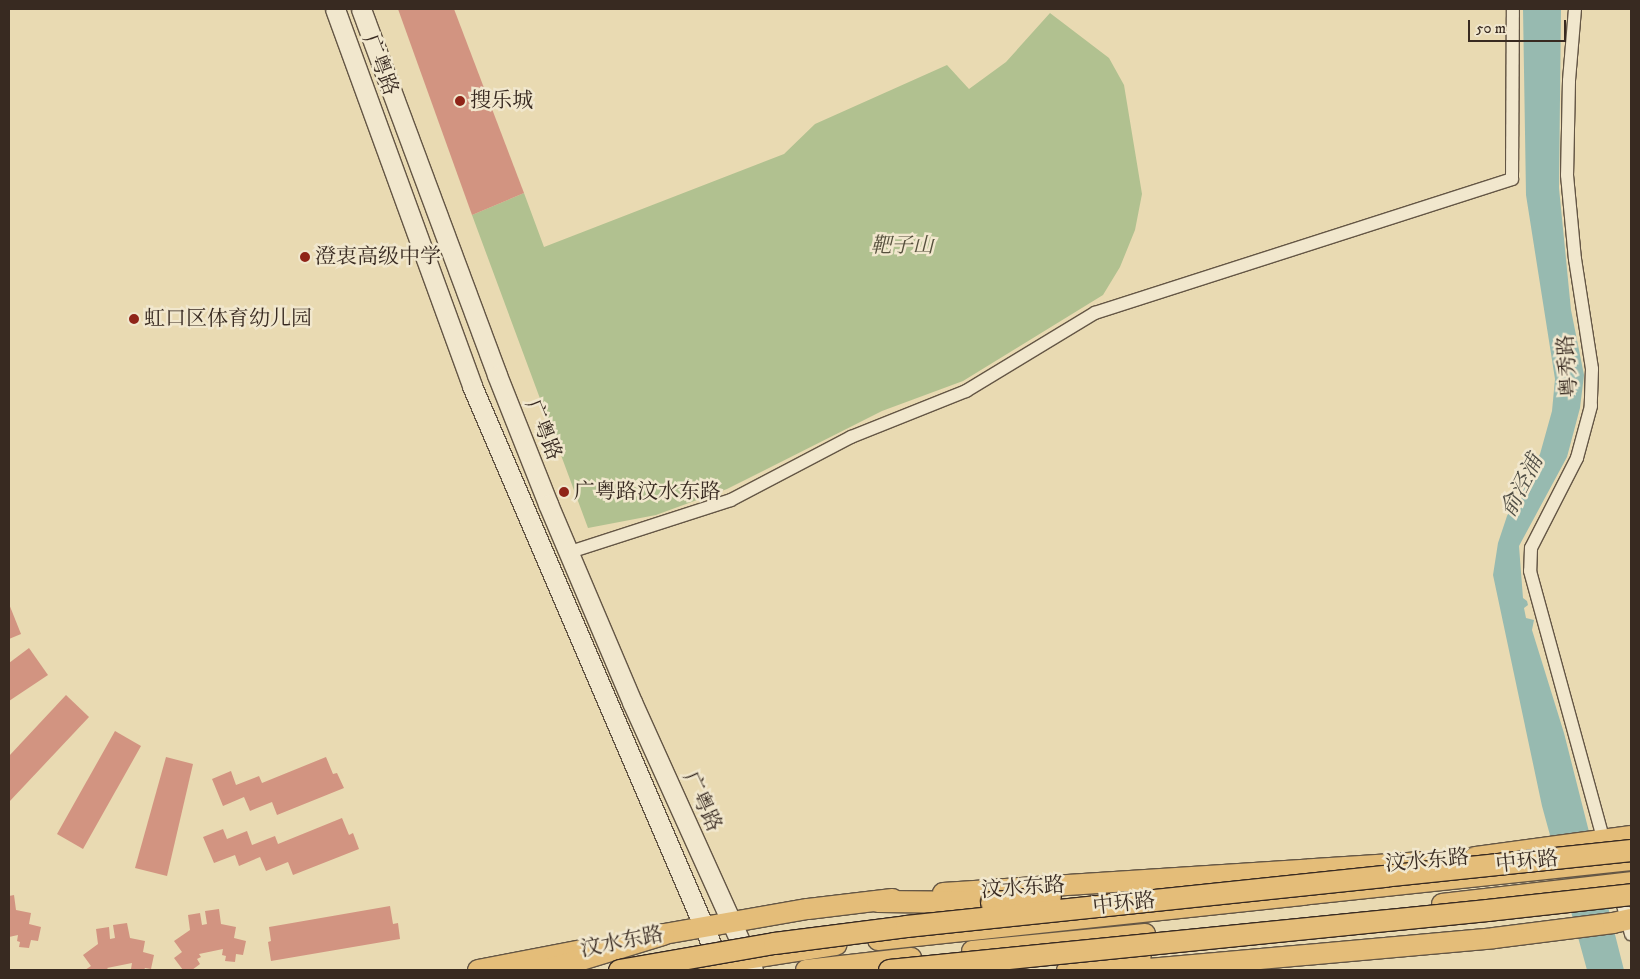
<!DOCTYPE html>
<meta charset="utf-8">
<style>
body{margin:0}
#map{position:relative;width:1640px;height:979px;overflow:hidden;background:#e9dab2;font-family:"IM FELL DW Pica","Noto Serif SC",serif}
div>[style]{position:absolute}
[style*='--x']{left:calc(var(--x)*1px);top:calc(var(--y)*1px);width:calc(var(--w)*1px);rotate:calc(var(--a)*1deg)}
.green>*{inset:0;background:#b1c190}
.water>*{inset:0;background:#97bab0}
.building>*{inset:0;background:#d29481}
.roads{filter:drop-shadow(1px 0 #645645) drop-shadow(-1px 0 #645645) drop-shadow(0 1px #645645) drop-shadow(0 -1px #645645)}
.minor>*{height:12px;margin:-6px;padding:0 6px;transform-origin:6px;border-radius:6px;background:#f1e7cd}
.secondary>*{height:19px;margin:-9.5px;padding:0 9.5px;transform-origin:9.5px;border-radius:9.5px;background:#f1e7cd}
.primary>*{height:20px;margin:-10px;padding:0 10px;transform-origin:10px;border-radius:10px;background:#e4bd79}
.trunk>*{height:21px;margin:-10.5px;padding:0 10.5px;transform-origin:10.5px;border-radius:10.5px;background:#e4bd79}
.bridges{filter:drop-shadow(1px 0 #382a21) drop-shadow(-1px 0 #382a21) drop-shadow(0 1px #382a21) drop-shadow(0 -1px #382a21)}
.trunk-bridge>*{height:21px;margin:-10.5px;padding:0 10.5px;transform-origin:10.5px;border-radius:10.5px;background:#e4bd79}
.dots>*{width:14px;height:14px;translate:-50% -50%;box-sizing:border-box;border:2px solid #f1e7cd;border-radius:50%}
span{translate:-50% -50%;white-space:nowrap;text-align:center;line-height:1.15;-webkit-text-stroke:5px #f1e7cd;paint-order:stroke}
.street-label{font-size:21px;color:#382a21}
.poi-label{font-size:21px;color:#382a21}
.left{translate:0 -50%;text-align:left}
.park-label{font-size:21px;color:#56503d;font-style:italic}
.water-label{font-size:22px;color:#504e45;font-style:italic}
.frame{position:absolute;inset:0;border:10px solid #382a21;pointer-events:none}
.scale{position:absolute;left:1468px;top:20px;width:98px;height:22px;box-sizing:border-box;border:2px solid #382a21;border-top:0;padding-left:6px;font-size:15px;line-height:18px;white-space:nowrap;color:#382a21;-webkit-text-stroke:4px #f1e7cd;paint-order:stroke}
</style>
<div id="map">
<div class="green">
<div style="clip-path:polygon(1050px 13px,1109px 58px,1124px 85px,1142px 194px,1135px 230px,1120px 267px,1103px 295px,963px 381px,882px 411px,727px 489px,656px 515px,588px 528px,472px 215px,524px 193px,544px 247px,784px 154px,815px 124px,947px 65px,969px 89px,1006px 62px)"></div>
</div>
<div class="water">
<div style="clip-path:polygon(1523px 9px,1561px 9px,1559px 188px,1571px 310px,1584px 375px,1580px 408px,1567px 457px,1519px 546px,1523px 598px,1527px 601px,1528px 605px,1524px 608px,1526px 618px,1534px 620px,1532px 630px,1564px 733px,1624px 970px,1587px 970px,1542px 806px,1493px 575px,1498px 543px,1507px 516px,1540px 454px,1552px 411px,1555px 379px,1526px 195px)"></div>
</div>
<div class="building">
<div style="clip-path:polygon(398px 9px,454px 9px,524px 193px,472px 215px)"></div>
<div style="clip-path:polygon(9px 604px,21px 634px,9px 639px)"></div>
<div style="clip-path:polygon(29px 648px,48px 675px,9px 701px,9px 663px)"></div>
<div style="clip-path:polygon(66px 695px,89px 717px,9px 802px,9px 756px)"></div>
<div style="clip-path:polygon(115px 731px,141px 746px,83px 849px,57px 834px)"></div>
<div style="clip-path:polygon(166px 757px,193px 764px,167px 876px,135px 868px)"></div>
<div style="clip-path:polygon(326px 757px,333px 774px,337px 773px,344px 788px,277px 815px,272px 802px,250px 811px,244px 797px,223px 806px,212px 779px,231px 771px,236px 785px,259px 776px,262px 783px)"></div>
<div style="clip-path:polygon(342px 818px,349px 835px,353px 833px,359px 849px,293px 875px,288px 862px,266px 871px,260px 857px,239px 866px,235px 855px,214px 863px,203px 837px,223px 829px,227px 839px,247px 831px,252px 845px,275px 836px,278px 844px)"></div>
<div style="clip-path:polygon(14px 895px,16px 910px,31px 913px,29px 924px,41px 927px,38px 941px,31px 940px,29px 948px,19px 947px,20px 942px,17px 941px,18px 935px,9px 937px,9px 896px)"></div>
<div style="clip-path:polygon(390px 906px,393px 924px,398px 923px,400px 939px,271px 961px,268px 942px,271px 941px,269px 927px)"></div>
<div style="clip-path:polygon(219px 909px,221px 924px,236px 927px,234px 938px,246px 941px,243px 955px,236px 954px,235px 962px,225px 961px,226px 956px,222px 955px,223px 949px,199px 954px,201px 957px,197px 959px,200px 964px,192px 970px,183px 970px,174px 958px,182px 952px,174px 941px,190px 930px,188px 915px,200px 913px,202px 925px,207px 924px,205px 911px)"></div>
<div style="clip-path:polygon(127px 923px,130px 938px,145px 941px,143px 952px,154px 955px,151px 969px,145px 968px,144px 970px,134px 970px,131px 969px,132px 963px,107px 968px,109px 970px,85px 970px,91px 966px,83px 955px,98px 944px,96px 929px,109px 927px,110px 939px,115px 938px,113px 925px)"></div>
</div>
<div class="roads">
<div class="minor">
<div style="--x:1575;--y:9;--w:72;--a:94.8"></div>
<div style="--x:1569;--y:81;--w:94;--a:91.2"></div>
<div style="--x:1567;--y:175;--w:84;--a:84.6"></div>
<div style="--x:1575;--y:259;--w:111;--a:81.2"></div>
<div style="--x:1592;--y:369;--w:37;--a:92"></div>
<div style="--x:1591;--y:406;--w:54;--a:105.1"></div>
<div style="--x:1577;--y:458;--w:101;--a:117.1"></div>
<div style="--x:1531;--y:548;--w:23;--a:92"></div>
<div style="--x:1530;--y:571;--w:285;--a:74.7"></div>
<div style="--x:570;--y:552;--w:169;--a:-17.9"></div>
<div style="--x:731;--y:500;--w:136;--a:-27.7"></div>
<div style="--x:851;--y:437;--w:124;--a:-21.8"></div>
<div style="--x:966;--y:391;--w:151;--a:-31.2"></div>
<div style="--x:1095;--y:313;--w:438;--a:-17.8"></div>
<div style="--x:1512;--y:179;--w:170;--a:-89.7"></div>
<div style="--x:1619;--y:891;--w:45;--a:74.4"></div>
</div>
<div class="secondary">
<div style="--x:335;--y:9;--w:401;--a:70"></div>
<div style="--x:472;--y:386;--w:632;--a:66.8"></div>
<div style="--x:361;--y:9;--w:390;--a:69.6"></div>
<div style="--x:497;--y:375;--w:139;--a:68.4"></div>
<div style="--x:548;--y:504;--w:215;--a:67"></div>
<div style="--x:632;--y:702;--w:294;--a:65.7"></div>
</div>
<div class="primary">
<div style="--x:1475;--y:857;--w:157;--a:-7.7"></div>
<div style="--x:943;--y:893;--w:481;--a:-3.7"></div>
<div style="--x:1442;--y:904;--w:190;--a:-6.6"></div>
<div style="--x:647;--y:937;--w:163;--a:-9.9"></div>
<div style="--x:808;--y:909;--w:85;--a:-6.8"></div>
<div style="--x:878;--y:940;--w:757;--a:-6.06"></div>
<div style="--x:972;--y:951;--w:174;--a:-5.6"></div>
<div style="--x:707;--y:965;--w:131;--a:-8.8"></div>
<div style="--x:478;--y:970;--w:111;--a:-10.9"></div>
<div style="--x:806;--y:970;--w:106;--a:-6.5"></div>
<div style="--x:1137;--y:970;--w:358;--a:-5.1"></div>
<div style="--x:1494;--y:938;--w:120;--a:-7.2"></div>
<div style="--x:1613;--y:923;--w:18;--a:-13"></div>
</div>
<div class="trunk">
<div style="--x:877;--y:901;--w:114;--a:0.5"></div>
<div style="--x:545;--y:970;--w:123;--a:-17"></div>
<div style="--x:1067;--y:970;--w:74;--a:-10.9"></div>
</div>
</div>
<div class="bridges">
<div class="trunk-bridge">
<div style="--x:991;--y:902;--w:59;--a:-4.8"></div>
<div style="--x:619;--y:970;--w:157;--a:-9.9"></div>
<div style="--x:774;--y:943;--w:133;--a:-7.3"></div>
<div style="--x:906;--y:926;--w:729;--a:-5.98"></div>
<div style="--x:889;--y:970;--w:601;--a:-5.73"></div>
<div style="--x:1487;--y:910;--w:145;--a:-6.3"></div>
</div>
</div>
<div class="dots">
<div style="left:460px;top:101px;background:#8f2418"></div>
<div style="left:305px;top:257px;background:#8f2418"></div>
<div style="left:134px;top:319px;background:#8f2418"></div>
<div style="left:564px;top:492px;background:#8f2418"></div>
</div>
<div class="street-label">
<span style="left:380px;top:65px;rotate:69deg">广粤路</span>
<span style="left:1568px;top:366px;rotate:-94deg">粤秀路</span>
<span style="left:543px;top:430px;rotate:68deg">广粤路</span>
<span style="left:702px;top:802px;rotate:65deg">广粤路</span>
<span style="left:1427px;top:861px;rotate:-5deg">汶水东路</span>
<span style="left:1527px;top:862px;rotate:-6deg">中环路</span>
<span style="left:1023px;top:888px;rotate:-4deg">汶水东路</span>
<span style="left:1124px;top:904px;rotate:-6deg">中环路</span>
<span style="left:622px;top:942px;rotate:-11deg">汶水东路</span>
</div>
<div class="poi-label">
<span class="left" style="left:470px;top:101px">搜乐城</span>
<span class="left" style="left:315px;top:257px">澄衷高级中学</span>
<span class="left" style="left:144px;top:319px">虹口区体育幼儿园</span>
<span class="left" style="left:574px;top:492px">广粤路汶水东路</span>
</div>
<div class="park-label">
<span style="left:902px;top:246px">靶子山</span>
</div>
<div class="water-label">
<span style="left:1522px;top:486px;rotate:-63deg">俞泾浦</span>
</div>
<div class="frame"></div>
<div class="scale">50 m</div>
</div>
